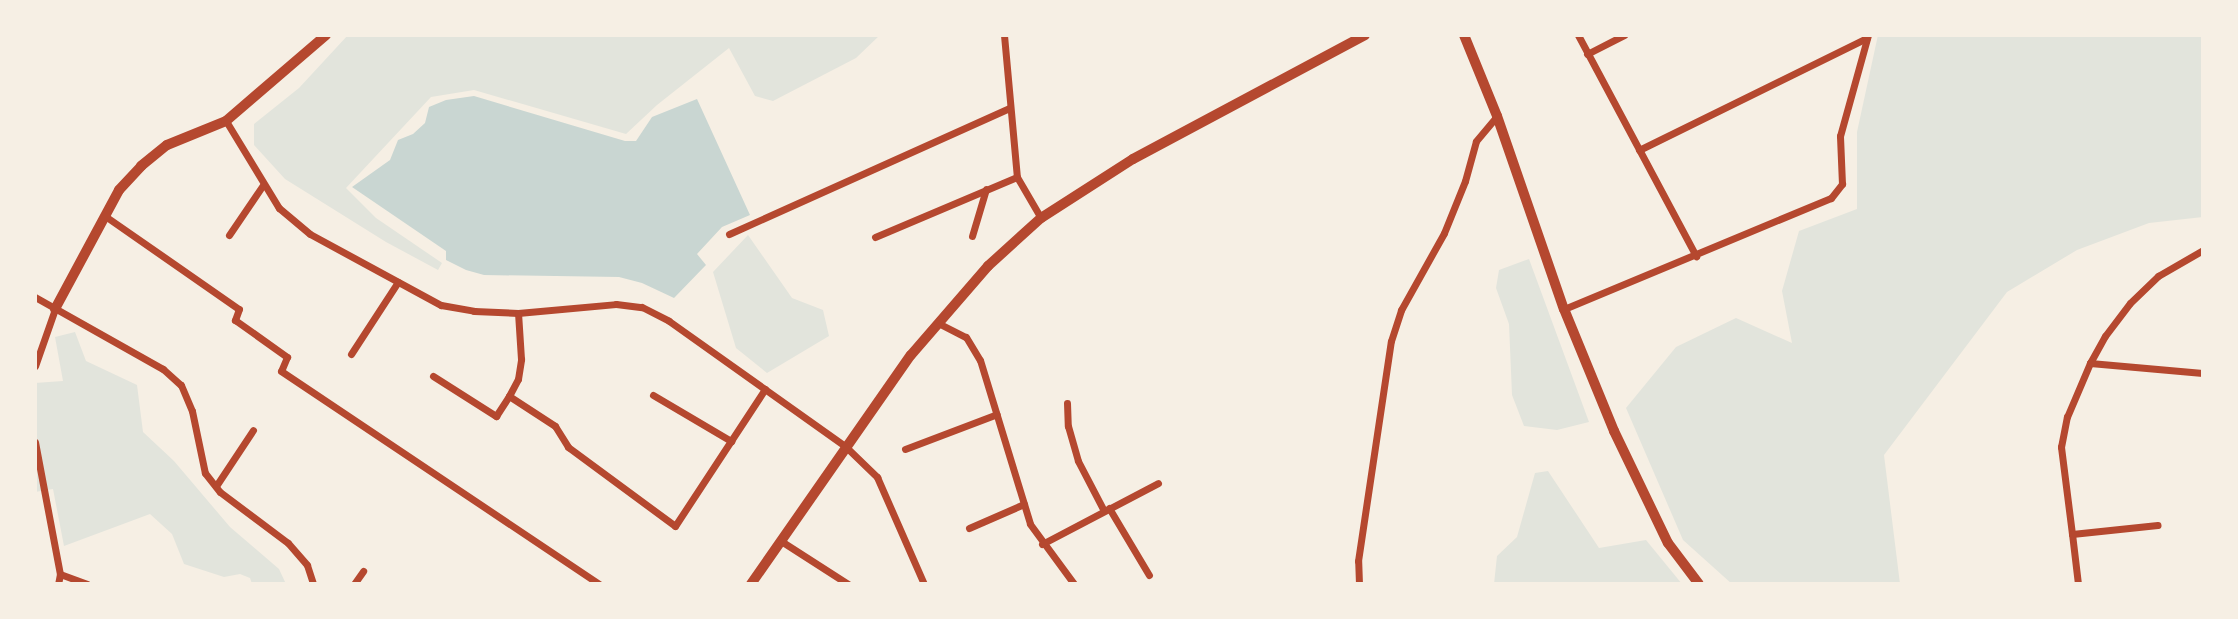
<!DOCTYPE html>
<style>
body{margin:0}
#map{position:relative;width:2238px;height:619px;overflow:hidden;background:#f6efe4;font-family:"Open Sans",sans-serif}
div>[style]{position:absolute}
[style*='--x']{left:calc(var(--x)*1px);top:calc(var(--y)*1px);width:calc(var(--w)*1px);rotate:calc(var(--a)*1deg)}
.green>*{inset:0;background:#e2e4dc}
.water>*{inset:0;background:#c9d6d2}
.minor>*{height:7px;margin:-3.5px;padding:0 3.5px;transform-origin:3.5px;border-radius:3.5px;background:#b5482f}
.tertiary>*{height:10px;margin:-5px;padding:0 5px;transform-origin:5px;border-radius:5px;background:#b5482f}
span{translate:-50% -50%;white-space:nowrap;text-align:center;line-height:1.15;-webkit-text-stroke:7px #f6efe4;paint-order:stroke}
.frame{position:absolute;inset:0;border:37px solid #f6efe4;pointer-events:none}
</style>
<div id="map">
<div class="green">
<div style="clip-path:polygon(348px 35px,880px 35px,856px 58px,773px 101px,755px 96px,729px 48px,657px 105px,626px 134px,474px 90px,431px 97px,346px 188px,376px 218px,442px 263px,438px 270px,386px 242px,285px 179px,254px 145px,254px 124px,299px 88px)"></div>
<div style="clip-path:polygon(1878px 35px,2203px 35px,2203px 217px,2149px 223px,2077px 250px,2007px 292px,1884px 455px,1900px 584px,1732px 584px,1683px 540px,1626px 408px,1676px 347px,1736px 318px,1792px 343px,1782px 291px,1799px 231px,1857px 209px,1857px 132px)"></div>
<div style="clip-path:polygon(748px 235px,792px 298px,823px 310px,829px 336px,767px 373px,736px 348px,713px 272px)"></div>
<div style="clip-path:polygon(1529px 259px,1589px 422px,1557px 430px,1524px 426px,1512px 395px,1509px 324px,1496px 288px,1499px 270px)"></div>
<div style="clip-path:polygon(75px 332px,86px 361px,137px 385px,143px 432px,174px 461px,230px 527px,279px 569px,286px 584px,252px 584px,250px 578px,240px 574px,224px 577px,184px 564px,172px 534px,150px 514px,64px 546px,53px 489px,35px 492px,35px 383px,63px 381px,55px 337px)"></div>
<div style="clip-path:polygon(1548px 471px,1599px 548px,1646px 540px,1682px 584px,1494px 584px,1497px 556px,1517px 537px,1535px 473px)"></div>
</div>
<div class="water">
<div style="clip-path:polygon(474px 96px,625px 141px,636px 141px,652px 117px,697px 99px,750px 215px,722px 227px,697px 254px,706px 265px,674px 298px,642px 283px,619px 277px,484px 275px,466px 270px,446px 260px,446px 251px,352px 187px,390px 160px,398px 140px,413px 134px,425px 123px,429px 107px,446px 100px)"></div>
</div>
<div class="minor">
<div style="--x:1004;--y:35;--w:143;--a:84.8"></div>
<div style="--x:1017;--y:177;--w:48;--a:59.7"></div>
<div style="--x:1578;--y:35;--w:251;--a:61.9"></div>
<div style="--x:1587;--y:54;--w:42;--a:-27.2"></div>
<div style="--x:226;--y:121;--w:102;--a:58.7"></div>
<div style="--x:279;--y:208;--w:40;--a:40"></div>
<div style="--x:310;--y:234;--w:149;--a:28.5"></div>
<div style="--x:441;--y:305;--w:34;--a:10"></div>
<div style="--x:474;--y:311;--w:44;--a:2.6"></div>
<div style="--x:518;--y:313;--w:98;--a:-5.2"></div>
<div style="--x:616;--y:304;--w:26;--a:7"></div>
<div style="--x:642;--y:307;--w:30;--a:27"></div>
<div style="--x:669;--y:321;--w:216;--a:35.4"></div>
<div style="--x:845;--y:446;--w:45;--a:44.1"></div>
<div style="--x:877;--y:477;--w:117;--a:66.3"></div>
<div style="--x:1639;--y:150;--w:254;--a:-26.2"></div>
<div style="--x:105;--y:216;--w:163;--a:34.8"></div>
<div style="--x:239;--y:309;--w:12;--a:110"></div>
<div style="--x:235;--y:320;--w:64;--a:35.4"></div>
<div style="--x:287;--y:357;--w:15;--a:113"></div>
<div style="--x:281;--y:371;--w:383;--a:33.8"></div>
<div style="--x:729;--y:234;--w:308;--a:-24.2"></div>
<div style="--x:229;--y:235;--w:60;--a:-55.8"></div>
<div style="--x:972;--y:236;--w:49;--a:-73.4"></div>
<div style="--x:875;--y:237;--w:154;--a:-22.9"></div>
<div style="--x:35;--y:297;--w:147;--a:29.4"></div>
<div style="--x:163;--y:369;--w:24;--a:42"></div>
<div style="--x:181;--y:385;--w:28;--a:67"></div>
<div style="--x:192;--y:411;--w:63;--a:78.2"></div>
<div style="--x:205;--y:473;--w:24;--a:52"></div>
<div style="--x:220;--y:492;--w:85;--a:36.9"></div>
<div style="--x:288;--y:543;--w:29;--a:49"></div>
<div style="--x:307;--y:565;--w:20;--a:72"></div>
<div style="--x:1564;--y:309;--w:289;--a:-22.6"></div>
<div style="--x:1831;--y:198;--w:18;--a:-52"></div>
<div style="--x:1842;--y:184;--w:48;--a:-92.4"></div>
<div style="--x:1840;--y:136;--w:105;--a:-74.5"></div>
<div style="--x:938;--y:323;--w:31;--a:27"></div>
<div style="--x:966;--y:337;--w:27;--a:59"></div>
<div style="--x:980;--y:360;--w:171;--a:73"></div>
<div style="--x:1030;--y:524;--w:74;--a:53.7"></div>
<div style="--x:351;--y:354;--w:86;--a:-56.9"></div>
<div style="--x:2090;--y:363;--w:31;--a:-61"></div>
<div style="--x:2105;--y:336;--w:41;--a:-52.9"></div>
<div style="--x:2130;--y:303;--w:39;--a:-44"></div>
<div style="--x:2158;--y:276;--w:52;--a:-30"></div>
<div style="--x:35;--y:366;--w:60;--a:-70.7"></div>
<div style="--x:433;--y:376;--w:75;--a:32.4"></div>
<div style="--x:496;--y:416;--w:24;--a:-57"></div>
<div style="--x:509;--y:396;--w:55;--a:33.1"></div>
<div style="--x:555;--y:426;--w:25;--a:58"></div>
<div style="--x:568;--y:447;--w:133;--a:36.4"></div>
<div style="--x:675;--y:526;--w:164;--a:-56.7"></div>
<div style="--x:653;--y:395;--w:91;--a:30.5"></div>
<div style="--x:509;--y:396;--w:19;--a:-62"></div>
<div style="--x:518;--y:379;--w:20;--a:-81"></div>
<div style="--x:521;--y:359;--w:46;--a:-93.7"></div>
<div style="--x:1067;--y:403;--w:23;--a:88"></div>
<div style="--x:1068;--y:426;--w:36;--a:74"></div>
<div style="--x:1078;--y:461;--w:56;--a:62.5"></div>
<div style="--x:35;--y:442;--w:134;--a:79.3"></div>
<div style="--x:60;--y:574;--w:10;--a:101"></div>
<div style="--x:905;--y:449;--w:98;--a:-20.8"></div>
<div style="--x:216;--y:486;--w:67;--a:-56.5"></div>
<div style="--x:1109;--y:508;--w:78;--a:59.2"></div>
<div style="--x:969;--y:528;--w:60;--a:-23.6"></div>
<div style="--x:2072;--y:534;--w:88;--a:-97.2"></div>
<div style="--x:2061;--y:447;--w:31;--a:-79"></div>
<div style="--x:2067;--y:417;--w:59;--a:-66.9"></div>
<div style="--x:2090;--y:363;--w:113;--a:5.1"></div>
<div style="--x:781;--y:541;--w:80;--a:32.7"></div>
<div style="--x:1042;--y:544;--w:131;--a:-27.7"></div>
<div style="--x:60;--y:574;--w:29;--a:20"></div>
<div style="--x:354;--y:584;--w:16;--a:-55"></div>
<div style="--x:1359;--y:584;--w:23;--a:-92"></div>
<div style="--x:1358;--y:561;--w:222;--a:-81.5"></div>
<div style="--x:1391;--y:341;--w:33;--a:-72"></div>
<div style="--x:1401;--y:310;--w:88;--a:-60.8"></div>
<div style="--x:1444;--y:233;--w:56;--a:-68"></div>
<div style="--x:1465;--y:181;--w:41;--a:-74.6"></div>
<div style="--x:1476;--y:141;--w:33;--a:-50"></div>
<div style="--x:2078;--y:584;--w:50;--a:-96.8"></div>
<div style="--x:2072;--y:534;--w:86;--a:-6"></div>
</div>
<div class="tertiary">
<div style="--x:1464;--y:35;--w:87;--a:67.8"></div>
<div style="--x:1497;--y:116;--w:204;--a:70.9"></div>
<div style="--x:1564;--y:309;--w:132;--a:67.7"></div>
<div style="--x:1614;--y:431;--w:124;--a:64.3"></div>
<div style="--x:1668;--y:543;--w:51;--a:52.9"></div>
<div style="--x:55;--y:309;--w:135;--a:-61.7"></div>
<div style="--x:119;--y:190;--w:33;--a:-47"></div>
<div style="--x:141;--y:166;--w:33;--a:-39"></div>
<div style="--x:167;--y:145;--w:64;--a:-22.1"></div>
<div style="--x:226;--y:121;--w:132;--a:-40.7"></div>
<div style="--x:751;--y:584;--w:279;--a:-55.1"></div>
<div style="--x:911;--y:355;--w:118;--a:-49.1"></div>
<div style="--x:988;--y:266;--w:72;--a:-42.2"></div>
<div style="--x:1041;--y:218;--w:109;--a:-32.7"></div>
<div style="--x:1133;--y:159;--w:263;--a:-28.1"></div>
</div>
<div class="frame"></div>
</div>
